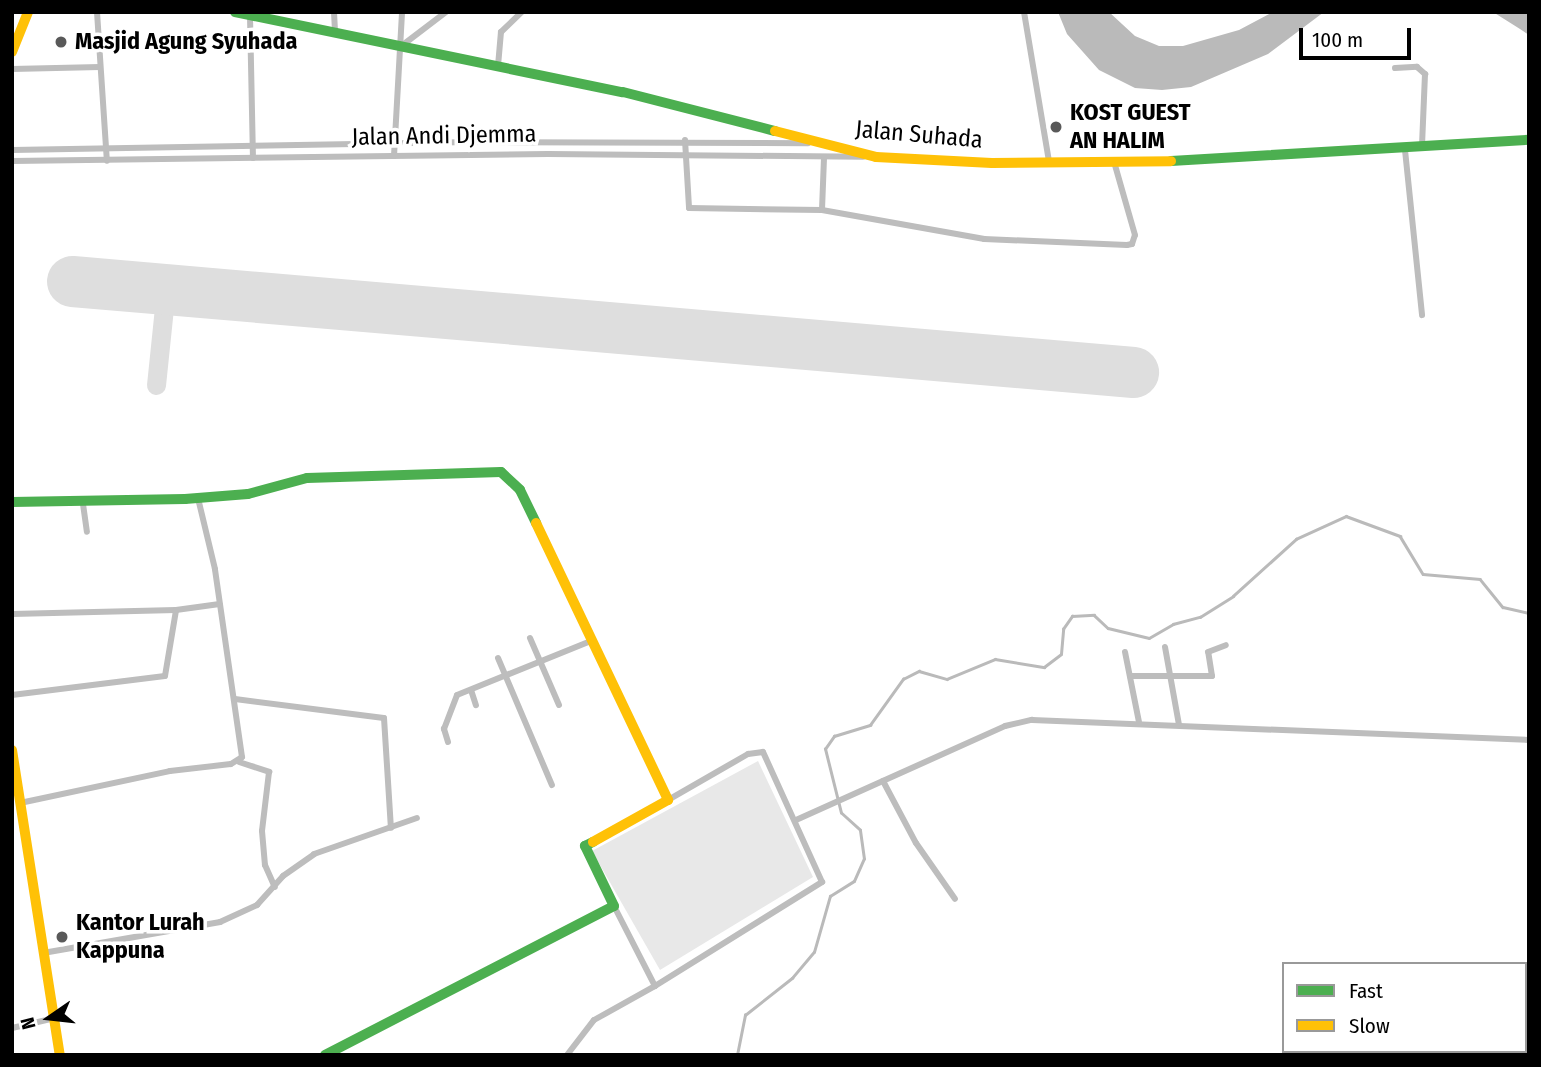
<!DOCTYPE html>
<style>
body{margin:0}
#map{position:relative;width:1541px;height:1067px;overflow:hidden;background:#fff;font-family:"Fira Sans Condensed",sans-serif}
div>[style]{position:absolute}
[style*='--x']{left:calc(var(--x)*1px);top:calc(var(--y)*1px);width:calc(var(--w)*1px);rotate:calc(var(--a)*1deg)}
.green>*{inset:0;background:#e8e8e8}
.water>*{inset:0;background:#bababa}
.stream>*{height:2.5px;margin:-1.25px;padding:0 1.25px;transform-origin:1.25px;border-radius:1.25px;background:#bababa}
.taxiway>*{height:19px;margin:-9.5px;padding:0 9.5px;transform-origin:9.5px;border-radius:9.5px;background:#dedede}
.runway>*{height:51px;margin:-25.5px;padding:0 25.5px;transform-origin:25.5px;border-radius:25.5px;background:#dedede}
.street>*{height:6px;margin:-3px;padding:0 3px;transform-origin:3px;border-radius:3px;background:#bdbdbd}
.fast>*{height:10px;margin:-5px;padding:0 5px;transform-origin:5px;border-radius:5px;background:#4caf50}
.slow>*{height:10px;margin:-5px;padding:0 5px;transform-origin:5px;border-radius:5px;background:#ffc107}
.dots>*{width:19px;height:19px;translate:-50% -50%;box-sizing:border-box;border:4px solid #fff;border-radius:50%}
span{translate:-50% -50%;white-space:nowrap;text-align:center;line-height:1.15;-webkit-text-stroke:7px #fff;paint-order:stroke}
.poi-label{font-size:24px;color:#000;font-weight:700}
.left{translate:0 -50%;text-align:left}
.street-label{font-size:24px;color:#000}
.frame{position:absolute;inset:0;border:14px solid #000;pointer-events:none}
.legend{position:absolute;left:1282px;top:962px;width:245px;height:91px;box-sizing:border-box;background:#fff;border:2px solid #999;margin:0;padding:9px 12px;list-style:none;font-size:21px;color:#000}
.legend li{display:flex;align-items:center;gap:14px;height:35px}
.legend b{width:35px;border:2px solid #999}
.north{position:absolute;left:14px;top:983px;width:70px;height:70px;-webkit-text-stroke:5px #fff;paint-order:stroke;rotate:256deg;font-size:19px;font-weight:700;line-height:28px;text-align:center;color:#000}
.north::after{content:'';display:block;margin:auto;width:24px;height:32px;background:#000;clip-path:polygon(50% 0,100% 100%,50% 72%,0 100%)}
.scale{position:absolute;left:1299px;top:28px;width:112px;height:32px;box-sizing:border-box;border:4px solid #000;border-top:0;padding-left:9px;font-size:21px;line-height:24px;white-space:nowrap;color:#000;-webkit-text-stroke:5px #fff;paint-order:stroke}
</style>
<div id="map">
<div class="green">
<div style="clip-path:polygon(758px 761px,813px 877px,660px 970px,592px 851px)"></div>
</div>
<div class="water">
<div style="clip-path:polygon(1058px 12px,1109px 12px,1135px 36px,1159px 46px,1183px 46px,1239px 30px,1273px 12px,1324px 12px,1268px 54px,1191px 87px,1162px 90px,1135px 88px,1099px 70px,1067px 34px)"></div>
<div style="clip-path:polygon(1493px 12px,1529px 12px,1529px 35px,1520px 29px)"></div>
</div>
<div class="stream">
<div style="--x:737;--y:1055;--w:41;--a:-78.7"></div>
<div style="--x:745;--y:1015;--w:60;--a:-38.2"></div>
<div style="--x:792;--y:978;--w:34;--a:-50"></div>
<div style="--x:814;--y:952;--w:58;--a:-74.1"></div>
<div style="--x:830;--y:896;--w:28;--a:-32"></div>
<div style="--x:854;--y:881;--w:24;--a:-66"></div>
<div style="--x:864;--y:859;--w:29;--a:-98"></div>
<div style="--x:860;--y:830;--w:25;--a:-138"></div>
<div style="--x:841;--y:813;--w:66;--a:-104"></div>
<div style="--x:825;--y:749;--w:16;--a:-55"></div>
<div style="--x:834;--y:736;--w:38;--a:-17"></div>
<div style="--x:870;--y:725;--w:57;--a:-54.3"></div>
<div style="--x:903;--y:679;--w:18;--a:-27"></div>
<div style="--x:919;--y:671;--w:29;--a:16"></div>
<div style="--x:947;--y:679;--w:52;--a:-22.6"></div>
<div style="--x:995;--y:659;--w:50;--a:9.3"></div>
<div style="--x:1044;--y:667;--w:21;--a:-37"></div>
<div style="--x:1061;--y:654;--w:25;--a:-85"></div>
<div style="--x:1063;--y:629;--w:16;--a:-55"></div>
<div style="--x:1072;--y:616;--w:22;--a:-3"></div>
<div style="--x:1094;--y:615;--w:19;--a:43"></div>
<div style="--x:1108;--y:628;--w:42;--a:13.7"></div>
<div style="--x:1149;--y:638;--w:28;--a:-30"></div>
<div style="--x:1173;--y:624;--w:28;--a:-15"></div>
<div style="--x:1200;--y:617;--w:39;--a:-32"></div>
<div style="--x:1233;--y:596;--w:85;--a:-42.1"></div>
<div style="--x:1296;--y:539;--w:55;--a:-24.7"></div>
<div style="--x:1346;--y:516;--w:58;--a:20.3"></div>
<div style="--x:1400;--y:536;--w:44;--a:58.8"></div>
<div style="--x:1423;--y:574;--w:57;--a:5"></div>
<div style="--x:1480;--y:579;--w:36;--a:51"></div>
<div style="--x:1503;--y:607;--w:27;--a:13"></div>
</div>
<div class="taxiway">
<div style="--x:156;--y:385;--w:97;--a:-84.1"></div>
</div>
<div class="runway">
<div style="--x:72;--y:281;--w:1065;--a:4.9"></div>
</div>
<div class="street">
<div style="--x:97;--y:12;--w:149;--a:86.2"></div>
<div style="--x:334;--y:12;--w:20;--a:87"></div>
<div style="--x:1024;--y:12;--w:151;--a:80.5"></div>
<div style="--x:250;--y:16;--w:142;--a:88.8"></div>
<div style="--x:400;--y:47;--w:58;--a:-37.3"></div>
<div style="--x:498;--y:66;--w:34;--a:-85"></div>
<div style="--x:501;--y:32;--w:29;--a:-44"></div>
<div style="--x:1395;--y:68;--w:22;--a:-3"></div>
<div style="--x:1417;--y:67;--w:11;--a:41"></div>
<div style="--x:1425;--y:74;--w:73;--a:92.4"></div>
<div style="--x:12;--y:69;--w:88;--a:-1.3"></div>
<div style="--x:685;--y:140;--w:68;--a:86.6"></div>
<div style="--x:689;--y:208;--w:133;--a:0.9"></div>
<div style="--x:822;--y:210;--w:165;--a:10.1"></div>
<div style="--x:984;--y:239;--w:143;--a:2.4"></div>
<div style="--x:1127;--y:245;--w:5;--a:-11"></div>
<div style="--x:1132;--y:244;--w:9;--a:-72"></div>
<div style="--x:1135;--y:235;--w:76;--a:-106"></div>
<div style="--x:12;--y:150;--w:459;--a:-1"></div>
<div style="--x:471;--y:142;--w:337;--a:0.2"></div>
<div style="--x:1405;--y:150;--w:166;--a:84.1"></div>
<div style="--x:394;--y:156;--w:144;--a:-86.8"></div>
<div style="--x:12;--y:161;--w:536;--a:-0.75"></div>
<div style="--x:548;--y:154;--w:315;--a:0.5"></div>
<div style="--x:822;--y:210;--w:53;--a:-87.8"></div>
<div style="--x:83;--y:504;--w:28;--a:82"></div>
<div style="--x:12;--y:614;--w:164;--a:-1.4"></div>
<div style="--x:176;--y:610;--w:44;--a:-7.8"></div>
<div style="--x:530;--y:638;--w:73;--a:66.6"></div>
<div style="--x:1165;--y:647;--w:79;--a:79.8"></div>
<div style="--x:1125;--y:652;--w:71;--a:78.7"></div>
<div style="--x:498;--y:658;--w:138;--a:67"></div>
<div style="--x:1130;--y:676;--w:82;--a:0"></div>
<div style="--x:1212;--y:676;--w:24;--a:-99"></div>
<div style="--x:1208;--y:652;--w:19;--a:-21"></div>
<div style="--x:471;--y:690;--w:16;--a:72"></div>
<div style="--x:12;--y:695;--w:154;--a:-7.1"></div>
<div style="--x:165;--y:676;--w:67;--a:-80.5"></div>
<div style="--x:235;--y:699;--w:150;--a:7.3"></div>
<div style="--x:384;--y:718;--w:110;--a:86.4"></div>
<div style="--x:448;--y:742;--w:14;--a:-107"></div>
<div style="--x:444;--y:729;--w:36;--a:-69"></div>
<div style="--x:457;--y:695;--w:147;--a:-22"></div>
<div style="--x:239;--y:762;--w:32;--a:18"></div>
<div style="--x:269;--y:772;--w:59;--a:96.8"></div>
<div style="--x:262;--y:831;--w:34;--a:85"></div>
<div style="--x:265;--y:865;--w:24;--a:66"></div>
<div style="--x:883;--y:781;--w:70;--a:62"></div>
<div style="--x:916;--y:843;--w:68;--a:55.1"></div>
<div style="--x:20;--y:803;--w:153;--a:-12"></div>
<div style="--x:170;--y:771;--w:61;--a:-6.5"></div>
<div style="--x:231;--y:764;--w:13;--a:-32"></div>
<div style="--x:242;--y:757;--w:190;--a:-98.2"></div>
<div style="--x:215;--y:569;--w:73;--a:-103.5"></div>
<div style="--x:796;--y:820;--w:229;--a:-24.2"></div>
<div style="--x:1005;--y:726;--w:28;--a:-13"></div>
<div style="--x:1032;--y:720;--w:497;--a:2.3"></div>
<div style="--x:614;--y:906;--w:90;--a:62.9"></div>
<div style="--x:655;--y:986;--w:197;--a:-31.9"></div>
<div style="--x:822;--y:882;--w:143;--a:-114.4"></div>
<div style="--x:763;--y:752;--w:15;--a:172"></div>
<div style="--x:748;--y:754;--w:92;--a:150.1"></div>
<div style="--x:43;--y:953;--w:180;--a:-9.9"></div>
<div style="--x:220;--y:922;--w:41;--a:-24.7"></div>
<div style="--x:257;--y:905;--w:39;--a:-48"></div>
<div style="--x:283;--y:876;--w:38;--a:-35"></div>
<div style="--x:314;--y:854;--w:109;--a:-19.3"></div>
<div style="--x:12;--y:1028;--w:44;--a:-13.1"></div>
<div style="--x:567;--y:1055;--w:44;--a:-52.4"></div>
<div style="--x:594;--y:1020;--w:70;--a:-29.1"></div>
</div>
<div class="fast">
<div style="--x:235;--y:12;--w:396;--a:11.7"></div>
<div style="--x:623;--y:92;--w:157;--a:14.4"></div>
<div style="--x:1171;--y:161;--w:359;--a:-3.4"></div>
<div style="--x:12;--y:502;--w:173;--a:-1"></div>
<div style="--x:185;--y:499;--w:63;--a:-4.5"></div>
<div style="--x:248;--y:494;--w:61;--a:-15.2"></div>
<div style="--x:307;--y:478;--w:194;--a:-1.8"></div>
<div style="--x:501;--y:472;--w:26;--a:43"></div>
<div style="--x:520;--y:490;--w:37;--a:64"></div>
<div style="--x:325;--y:1055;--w:325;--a:-27.3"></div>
<div style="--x:614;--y:906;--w:67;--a:-115.8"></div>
<div style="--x:585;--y:846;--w:9;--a:-27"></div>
</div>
<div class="slow">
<div style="--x:12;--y:52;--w:43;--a:-68.2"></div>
<div style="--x:775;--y:131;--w:104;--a:14.4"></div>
<div style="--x:876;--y:157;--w:116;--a:3"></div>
<div style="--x:992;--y:163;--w:179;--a:-0.6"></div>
<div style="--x:536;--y:523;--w:307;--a:64.5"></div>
<div style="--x:668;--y:800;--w:86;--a:150.8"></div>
<div style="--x:12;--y:750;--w:309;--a:81.1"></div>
</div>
<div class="dots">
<div style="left:61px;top:42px;background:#595959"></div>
<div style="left:1056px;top:127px;background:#595959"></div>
<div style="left:62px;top:937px;background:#595959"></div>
</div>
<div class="poi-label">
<span class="left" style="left:75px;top:42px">Masjid Agung Syuhada</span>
<span class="left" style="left:1070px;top:127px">KOST GUEST<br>AN HALIM</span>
<span class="left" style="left:76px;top:937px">Kantor Lurah<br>Kappuna</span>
</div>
<div class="street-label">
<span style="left:919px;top:135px;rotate:5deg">Jalan Suhada</span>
<span style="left:444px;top:136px;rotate:-1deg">Jalan Andi Djemma</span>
</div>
<div class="frame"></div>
<ul class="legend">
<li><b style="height:9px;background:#4caf50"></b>Fast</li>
<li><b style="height:9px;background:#ffc107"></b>Slow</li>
</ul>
<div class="north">N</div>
<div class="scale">100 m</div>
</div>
